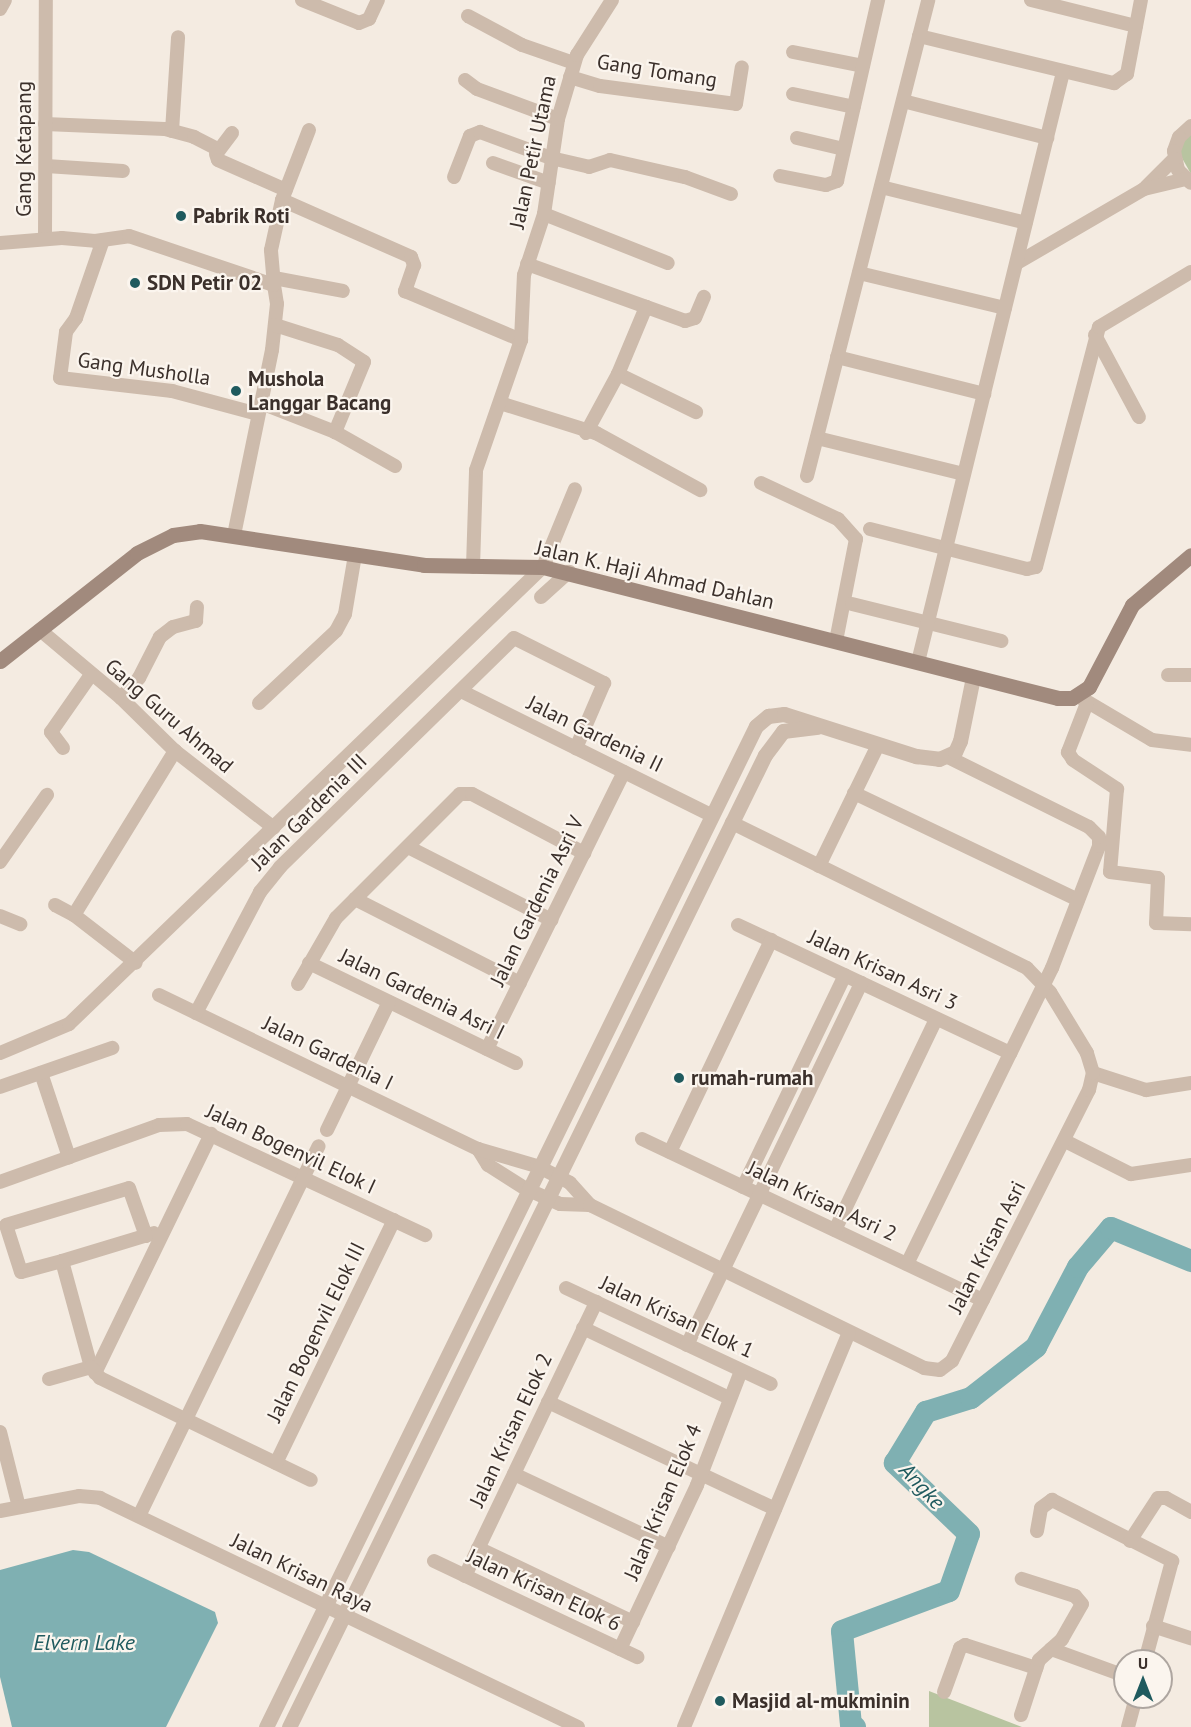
<!DOCTYPE html>
<style>
body{margin:0}
#map{position:relative;width:1191px;height:1727px;overflow:hidden;background:#f4ebe1;font-family:"PT Sans",sans-serif}
div>[style]{position:absolute}
[style*='--x']{left:calc(var(--x)*1px);top:calc(var(--y)*1px);width:calc(var(--w)*1px);rotate:calc(var(--a)*1deg)}
.green>*{inset:0;background:#b8c4a0}
.water>*{inset:0;background:#7fb0b2}
.river>*{height:22px;margin:-11px;padding:0 11px;transform-origin:11px;border-radius:11px;background:#7fb0b2}
.minor>*{height:14px;margin:-7px;padding:0 7px;transform-origin:7px;border-radius:7px;background:#cdbbac}
.tertiary>*{height:15px;margin:-7.5px;padding:0 7.5px;transform-origin:7.5px;border-radius:7.5px;background:#cdbbac}
.secondary>*{height:15px;margin:-7.5px;padding:0 7.5px;transform-origin:7.5px;border-radius:7.5px;background:#a18a7d}
.dots>*{width:16px;height:16px;translate:-50% -50%;box-sizing:border-box;border:3px solid #fbf5ee;border-radius:50%}
span{translate:-50% -50%;white-space:nowrap;text-align:center;line-height:1.15;-webkit-text-stroke:4.5px #fbf5ee;paint-order:stroke}
.street-label{font-size:21px;color:#3b302b}
.poi-label{font-size:21px;color:#3b302b;font-weight:700}
.left{translate:0 -50%;text-align:left}
.water-label{font-size:22px;color:#1f5a5e;font-style:italic}
.north{position:absolute;left:1113px;top:1649px;width:60px;height:60px;box-sizing:border-box;background:#fbf5ee;border:2px solid #aea6a0;border-radius:50%;rotate:0deg;font-size:16px;font-weight:700;line-height:24px;text-align:center;color:#3b302b}
.north::after{content:'';display:block;margin:auto;width:21px;height:27px;background:#1f5a5e;clip-path:polygon(50% 0,100% 100%,50% 72%,0 100%)}
</style>
<div id="map">
<div class="green">
<div style="clip-path:polygon(1191px 126px,1191px 174px,1178px 151px)"></div>
<div style="clip-path:polygon(929px 1691px,1022px 1727px,929px 1727px)"></div>
</div>
<div class="water">
<div style="clip-path:polygon(73px 1550px,89px 1552px,215px 1612px,218px 1623px,166px 1727px,12px 1727px,0 1677px,0 1570px)"></div>
</div>
<div class="river">
<div style="--x:855;--y:1727;--w:4;--a:-153"></div>
<div style="--x:851;--y:1725;--w:94;--a:-95.5"></div>
<div style="--x:842;--y:1631;--w:114;--a:-20.5"></div>
<div style="--x:949;--y:1591;--w:60;--a:-70.7"></div>
<div style="--x:969;--y:1534;--w:103;--a:-136.2"></div>
<div style="--x:895;--y:1463;--w:60;--a:-58.7"></div>
<div style="--x:926;--y:1412;--w:47;--a:-17.3"></div>
<div style="--x:971;--y:1398;--w:83;--a:-38.1"></div>
<div style="--x:1036;--y:1347;--w:90;--a:-62.3"></div>
<div style="--x:1078;--y:1267;--w:51;--a:-49.8"></div>
<div style="--x:1111;--y:1228;--w:87;--a:22.4"></div>
</div>
<div class="minor">
<div style="--x:302;--y:0;--w:61;--a:22"></div>
<div style="--x:359;--y:23;--w:11;--a:-22"></div>
<div style="--x:369;--y:19;--w:21;--a:-65"></div>
<div style="--x:1031;--y:0;--w:108;--a:13.9"></div>
<div style="--x:0;--y:9;--w:10;--a:-61"></div>
<div style="--x:468;--y:16;--w:61;--a:28.2"></div>
<div style="--x:522;--y:45;--w:55;--a:19.1"></div>
<div style="--x:919;--y:36;--w:201;--a:13.6"></div>
<div style="--x:1114;--y:83;--w:16;--a:-35"></div>
<div style="--x:1127;--y:74;--w:75;--a:-79.3"></div>
<div style="--x:793;--y:52;--w:71;--a:11.3"></div>
<div style="--x:570;--y:77;--w:31;--a:17"></div>
<div style="--x:600;--y:86;--w:137;--a:7.5"></div>
<div style="--x:736;--y:104;--w:37;--a:-81"></div>
<div style="--x:465;--y:80;--w:15;--a:37"></div>
<div style="--x:477;--y:89;--w:86;--a:20.3"></div>
<div style="--x:793;--y:94;--w:62;--a:12"></div>
<div style="--x:903;--y:101;--w:149;--a:14.4"></div>
<div style="--x:45;--y:124;--w:120;--a:2.4"></div>
<div style="--x:165;--y:129;--w:30;--a:15"></div>
<div style="--x:194;--y:137;--w:28;--a:27"></div>
<div style="--x:1191;--y:126;--w:16;--a:137"></div>
<div style="--x:1179;--y:137;--w:15;--a:110"></div>
<div style="--x:1174;--y:151;--w:19;--a:78"></div>
<div style="--x:1178;--y:170;--w:18;--a:45"></div>
<div style="--x:172;--y:131;--w:94;--a:-86.3"></div>
<div style="--x:232;--y:133;--w:26;--a:127"></div>
<div style="--x:216;--y:154;--w:6;--a:72"></div>
<div style="--x:218;--y:160;--w:74;--a:23.8"></div>
<div style="--x:797;--y:138;--w:48;--a:13.2"></div>
<div style="--x:493;--y:163;--w:59;--a:19.7"></div>
<div style="--x:46;--y:166;--w:77;--a:3.7"></div>
<div style="--x:780;--y:176;--w:47;--a:11.1"></div>
<div style="--x:826;--y:185;--w:12;--a:-20"></div>
<div style="--x:837;--y:181;--w:186;--a:-77.2"></div>
<div style="--x:454;--y:177;--w:44;--a:-68.7"></div>
<div style="--x:470;--y:136;--w:11;--a:-22"></div>
<div style="--x:480;--y:132;--w:76;--a:20.1"></div>
<div style="--x:551;--y:158;--w:39;--a:13"></div>
<div style="--x:589;--y:167;--w:22;--a:-18"></div>
<div style="--x:610;--y:160;--w:77;--a:12.8"></div>
<div style="--x:685;--y:177;--w:49;--a:20.3"></div>
<div style="--x:881;--y:187;--w:149;--a:13.9"></div>
<div style="--x:1146;--y:187;--w:40;--a:-45"></div>
<div style="--x:282;--y:200;--w:141;--a:23.8"></div>
<div style="--x:411;--y:257;--w:9;--a:69"></div>
<div style="--x:414;--y:265;--w:28;--a:109"></div>
<div style="--x:405;--y:291;--w:126;--a:22.9"></div>
<div style="--x:544;--y:214;--w:133;--a:21.6"></div>
<div style="--x:45;--y:238;--w:238;--a:-89.8"></div>
<div style="--x:103;--y:240;--w:83;--a:109.1"></div>
<div style="--x:76;--y:318;--w:17;--a:126"></div>
<div style="--x:66;--y:332;--w:46;--a:97.4"></div>
<div style="--x:60;--y:378;--w:113;--a:6.6"></div>
<div style="--x:172;--y:391;--w:89;--a:15"></div>
<div style="--x:0;--y:243;--w:62;--a:-4.6"></div>
<div style="--x:62;--y:238;--w:33;--a:5"></div>
<div style="--x:95;--y:241;--w:34;--a:-8"></div>
<div style="--x:129;--y:236;--w:153;--a:18.7"></div>
<div style="--x:274;--y:285;--w:19;--a:81"></div>
<div style="--x:277;--y:304;--w:46;--a:96.2"></div>
<div style="--x:272;--y:350;--w:189;--a:101.6"></div>
<div style="--x:1017;--y:263;--w:147;--a:-30.2"></div>
<div style="--x:1144;--y:189;--w:43;--a:-13.4"></div>
<div style="--x:527;--y:264;--w:168;--a:19.8"></div>
<div style="--x:685;--y:321;--w:10;--a:-17"></div>
<div style="--x:695;--y:318;--w:23;--a:-67"></div>
<div style="--x:859;--y:273;--w:150;--a:13.5"></div>
<div style="--x:274;--y:278;--w:70;--a:10.7"></div>
<div style="--x:274;--y:285;--w:35;--a:-95"></div>
<div style="--x:271;--y:250;--w:51;--a:-77.6"></div>
<div style="--x:282;--y:200;--w:75;--a:-68.9"></div>
<div style="--x:275;--y:325;--w:66;--a:17.6"></div>
<div style="--x:338;--y:345;--w:31;--a:33"></div>
<div style="--x:364;--y:362;--w:76;--a:112.5"></div>
<div style="--x:1095;--y:335;--w:93;--a:61.8"></div>
<div style="--x:837;--y:357;--w:152;--a:14.1"></div>
<div style="--x:618;--y:374;--w:87;--a:26"></div>
<div style="--x:261;--y:403;--w:79;--a:21.4"></div>
<div style="--x:335;--y:432;--w:69;--a:29.5"></div>
<div style="--x:500;--y:403;--w:101;--a:17.4"></div>
<div style="--x:596;--y:433;--w:119;--a:28.7"></div>
<div style="--x:586;--y:433;--w:67;--a:-61.5"></div>
<div style="--x:618;--y:374;--w:73;--a:-67.3"></div>
<div style="--x:817;--y:438;--w:151;--a:13.8"></div>
<div style="--x:807;--y:476;--w:491;--a:-75.7"></div>
<div style="--x:761;--y:483;--w:85;--a:25.1"></div>
<div style="--x:838;--y:519;--w:27;--a:48"></div>
<div style="--x:856;--y:539;--w:104;--a:101.1"></div>
<div style="--x:870;--y:529;--w:162;--a:14.3"></div>
<div style="--x:1027;--y:569;--w:9;--a:-13"></div>
<div style="--x:1036;--y:567;--w:248;--a:-75.3"></div>
<div style="--x:1099;--y:327;--w:107;--a:-30.9"></div>
<div style="--x:473;--y:567;--w:97;--a:-88.2"></div>
<div style="--x:476;--y:470;--w:138;--a:-70.9"></div>
<div style="--x:521;--y:340;--w:65;--a:-87.4"></div>
<div style="--x:524;--y:275;--w:64;--a:-71.8"></div>
<div style="--x:544;--y:214;--w:96;--a:-81.6"></div>
<div style="--x:558;--y:119;--w:67;--a:-73.5"></div>
<div style="--x:577;--y:55;--w:65;--a:-57.5"></div>
<div style="--x:541;--y:597;--w:38;--a:-42"></div>
<div style="--x:852;--y:604;--w:154;--a:13.9"></div>
<div style="--x:40;--y:630;--w:106;--a:40"></div>
<div style="--x:121;--y:698;--w:76;--a:44.5"></div>
<div style="--x:175;--y:751;--w:125;--a:37.9"></div>
<div style="--x:918;--y:662;--w:608;--a:-76.19"></div>
<div style="--x:1168;--y:675;--w:23;--a:0"></div>
<div style="--x:461;--y:691;--w:279;--a:26.4"></div>
<div style="--x:121;--y:698;--w:27;--a:-48"></div>
<div style="--x:139;--y:678;--w:46;--a:-62.9"></div>
<div style="--x:160;--y:637;--w:16;--a:-38"></div>
<div style="--x:173;--y:627;--w:24;--a:-15"></div>
<div style="--x:196;--y:621;--w:14;--a:-86"></div>
<div style="--x:1081;--y:698;--w:82;--a:30.6"></div>
<div style="--x:1152;--y:740;--w:39;--a:7"></div>
<div style="--x:259;--y:703;--w:105;--a:-43.1"></div>
<div style="--x:336;--y:631;--w:19;--a:-62"></div>
<div style="--x:345;--y:614;--w:60;--a:-80.4"></div>
<div style="--x:1087;--y:703;--w:53;--a:111.2"></div>
<div style="--x:1068;--y:752;--w:9;--a:58"></div>
<div style="--x:1073;--y:760;--w:53;--a:33.4"></div>
<div style="--x:1117;--y:789;--w:83;--a:94.8"></div>
<div style="--x:1110;--y:872;--w:48;--a:7.1"></div>
<div style="--x:1158;--y:878;--w:45;--a:92.5"></div>
<div style="--x:1156;--y:923;--w:35;--a:2"></div>
<div style="--x:63;--y:748;--w:20;--a:-127"></div>
<div style="--x:51;--y:732;--w:68;--a:-55.1"></div>
<div style="--x:854;--y:793;--w:248;--a:25.5"></div>
<div style="--x:408;--y:847;--w:161;--a:27"></div>
<div style="--x:0;--y:862;--w:82;--a:-55"></div>
<div style="--x:819;--y:866;--w:135;--a:-64"></div>
<div style="--x:355;--y:899;--w:185;--a:27"></div>
<div style="--x:55;--y:905;--w:21;--a:28"></div>
<div style="--x:74;--y:915;--w:78;--a:37.7"></div>
<div style="--x:74;--y:915;--w:193;--a:-58.4"></div>
<div style="--x:0;--y:916;--w:22;--a:22"></div>
<div style="--x:738;--y:925;--w:301;--a:25.2"></div>
<div style="--x:309;--y:963;--w:230;--a:25.8"></div>
<div style="--x:298;--y:984;--w:76;--a:-60.1"></div>
<div style="--x:336;--y:918;--w:175;--a:-45"></div>
<div style="--x:460;--y:794;--w:12;--a:0"></div>
<div style="--x:472;--y:794;--w:127;--a:27.8"></div>
<div style="--x:159;--y:995;--w:354;--a:25.8"></div>
<div style="--x:196;--y:1013;--w:137;--a:-62.1"></div>
<div style="--x:260;--y:892;--w:32;--a:-51"></div>
<div style="--x:280;--y:867;--w:327;--a:-44.4"></div>
<div style="--x:514;--y:638;--w:101;--a:26.6"></div>
<div style="--x:604;--y:683;--w:71;--a:113.3"></div>
<div style="--x:487;--y:1049;--w:309;--a:-63.7"></div>
<div style="--x:0;--y:1053;--w:75;--a:-22.8"></div>
<div style="--x:69;--y:1024;--w:658;--a:-43.95"></div>
<div style="--x:543;--y:567;--w:84;--a:-67.7"></div>
<div style="--x:41;--y:1073;--w:89;--a:71.6"></div>
<div style="--x:1093;--y:1073;--w:56;--a:17.8"></div>
<div style="--x:1146;--y:1090;--w:46;--a:-8.8"></div>
<div style="--x:0;--y:1087;--w:119;--a:-19.2"></div>
<div style="--x:327;--y:1130;--w:142;--a:-64.2"></div>
<div style="--x:642;--y:1139;--w:377;--a:25.3"></div>
<div style="--x:1065;--y:1141;--w:74;--a:26.6"></div>
<div style="--x:1131;--y:1174;--w:61;--a:-8.5"></div>
<div style="--x:670;--y:1152;--w:235;--a:-64.5"></div>
<div style="--x:0;--y:1182;--w:169;--a:-19.7"></div>
<div style="--x:159;--y:1125;--w:28;--a:-2"></div>
<div style="--x:187;--y:1124;--w:263;--a:25"></div>
<div style="--x:743;--y:1187;--w:235;--a:-64.3"></div>
<div style="--x:590;--y:1205;--w:30;--a:-178"></div>
<div style="--x:560;--y:1204;--w:37;--a:-156"></div>
<div style="--x:526;--y:1189;--w:45;--a:-147.7"></div>
<div style="--x:488;--y:1165;--w:19;--a:-122"></div>
<div style="--x:478;--y:1149;--w:61;--a:16.1"></div>
<div style="--x:537;--y:1166;--w:37;--a:27"></div>
<div style="--x:570;--y:1183;--w:30;--a:48"></div>
<div style="--x:590;--y:1205;--w:372;--a:26"></div>
<div style="--x:924;--y:1368;--w:16;--a:7"></div>
<div style="--x:940;--y:1370;--w:15;--a:-37"></div>
<div style="--x:952;--y:1361;--w:304;--a:-63.2"></div>
<div style="--x:1089;--y:1090;--w:17;--a:-77"></div>
<div style="--x:1093;--y:1073;--w:21;--a:-107"></div>
<div style="--x:1087;--y:1053;--w:71;--a:-121.2"></div>
<div style="--x:1050;--y:992;--w:33;--a:-134"></div>
<div style="--x:1027;--y:968;--w:329;--a:-153.8"></div>
<div style="--x:835;--y:1230;--w:234;--a:-64.4"></div>
<div style="--x:62;--y:1261;--w:96;--a:-16.9"></div>
<div style="--x:907;--y:1264;--w:330;--a:-63.9"></div>
<div style="--x:1052;--y:968;--w:131;--a:-68.9"></div>
<div style="--x:1099;--y:846;--w:9;--a:-90"></div>
<div style="--x:1099;--y:837;--w:14;--a:-135"></div>
<div style="--x:1089;--y:827;--w:157;--a:-153.6"></div>
<div style="--x:566;--y:1288;--w:226;--a:25.1"></div>
<div style="--x:583;--y:1328;--w:162;--a:25.6"></div>
<div style="--x:687;--y:1345;--w:402;--a:-64.3"></div>
<div style="--x:91;--y:1367;--w:110;--a:-105.3"></div>
<div style="--x:62;--y:1261;--w:42;--a:165"></div>
<div style="--x:21;--y:1272;--w:49;--a:-107.7"></div>
<div style="--x:6;--y:1225;--w:128;--a:-16.7"></div>
<div style="--x:129;--y:1188;--w:51;--a:70.5"></div>
<div style="--x:95;--y:1373;--w:266;--a:-64.1"></div>
<div style="--x:49;--y:1379;--w:44;--a:-15.9"></div>
<div style="--x:91;--y:1367;--w:14;--a:51"></div>
<div style="--x:100;--y:1378;--w:234;--a:25.8"></div>
<div style="--x:548;--y:1402;--w:251;--a:25.2"></div>
<div style="--x:0;--y:1432;--w:77;--a:75.8"></div>
<div style="--x:276;--y:1463;--w:270;--a:-64.1"></div>
<div style="--x:514;--y:1474;--w:171;--a:25.2"></div>
<div style="--x:0;--y:1511;--w:80;--a:-10.8"></div>
<div style="--x:79;--y:1496;--w:21;--a:5"></div>
<div style="--x:100;--y:1498;--w:530;--a:25.6"></div>
<div style="--x:139;--y:1516;--w:411;--a:-64.1"></div>
<div style="--x:1037;--y:1531;--w:23;--a:-80"></div>
<div style="--x:1041;--y:1508;--w:14;--a:-36"></div>
<div style="--x:1052;--y:1500;--w:135;--a:26.9"></div>
<div style="--x:1172;--y:1561;--w:104;--a:105.1"></div>
<div style="--x:1130;--y:1541;--w:51;--a:-56.9"></div>
<div style="--x:1158;--y:1498;--w:8;--a:0"></div>
<div style="--x:1166;--y:1498;--w:29;--a:29"></div>
<div style="--x:478;--y:1548;--w:172;--a:25.5"></div>
<div style="--x:434;--y:1561;--w:225;--a:25.3"></div>
<div style="--x:465;--y:1576;--w:304;--a:-64.4"></div>
<div style="--x:1153;--y:1626;--w:40;--a:18"></div>
<div style="--x:620;--y:1649;--w:181;--a:-64.8"></div>
<div style="--x:697;--y:1485;--w:122;--a:-68.9"></div>
<div style="--x:1051;--y:1649;--w:79;--a:20"></div>
<div style="--x:944;--y:1692;--w:47;--a:-70"></div>
<div style="--x:960;--y:1648;--w:6;--a:-31"></div>
<div style="--x:965;--y:1645;--w:75;--a:17.9"></div>
<div style="--x:1021;--y:1715;--w:58;--a:-71.9"></div>
<div style="--x:1039;--y:1660;--w:31;--a:-42"></div>
<div style="--x:1062;--y:1639;--w:40;--a:-60.3"></div>
<div style="--x:1082;--y:1604;--w:11;--a:-131"></div>
<div style="--x:1075;--y:1596;--w:56;--a:-162.2"></div>
<div style="--x:684;--y:1727;--w:427;--a:-67.3"></div>
<div style="--x:1128;--y:1727;--w:31;--a:-75"></div>
</div>
<div class="tertiary">
<div style="--x:266;--y:1727;--w:1114;--a:-63.92"></div>
<div style="--x:756;--y:726;--w:16;--a:-40"></div>
<div style="--x:768;--y:716;--w:16;--a:-7"></div>
<div style="--x:784;--y:714;--w:139;--a:17.7"></div>
<div style="--x:916;--y:756;--w:23;--a:7"></div>
<div style="--x:939;--y:759;--w:17;--a:-24"></div>
<div style="--x:955;--y:752;--w:12;--a:-66"></div>
<div style="--x:960;--y:741;--w:65;--a:-78.5"></div>
<div style="--x:289;--y:1727;--w:1082;--a:-63.91"></div>
<div style="--x:765;--y:755;--w:30;--a:-53"></div>
<div style="--x:783;--y:731;--w:35;--a:-7"></div>
</div>
<div class="secondary">
<div style="--x:0;--y:661;--w:174;--a:-38.2"></div>
<div style="--x:137;--y:553;--w:40;--a:-26.6"></div>
<div style="--x:173;--y:535;--w:27;--a:-8"></div>
<div style="--x:200;--y:531;--w:227;--a:8.6"></div>
<div style="--x:424;--y:565;--w:119;--a:1"></div>
<div style="--x:543;--y:567;--w:531;--a:14.27"></div>
<div style="--x:1058;--y:698;--w:14;--a:0"></div>
<div style="--x:1072;--y:698;--w:20;--a:-33"></div>
<div style="--x:1089;--y:687;--w:93;--a:-62.3"></div>
<div style="--x:1132;--y:605;--w:77;--a:-40.3"></div>
</div>
<div class="dots">
<div style="left:181px;top:216px;background:#1f5a5e"></div>
<div style="left:135px;top:283px;background:#1f5a5e"></div>
<div style="left:236px;top:391px;background:#1f5a5e"></div>
<div style="left:679px;top:1078px;background:#1f5a5e"></div>
<div style="left:720px;top:1701px;background:#1f5a5e"></div>
</div>
<div class="street-label">
<span style="left:657px;top:71px;rotate:9deg">Gang Tomang</span>
<span style="left:24px;top:149px;rotate:-90deg">Gang Ketapang</span>
<span style="left:533px;top:152px;rotate:-78deg">Jalan Petir Utama</span>
<span style="left:144px;top:369px;rotate:8deg">Gang Musholla</span>
<span style="left:655px;top:575px;rotate:13deg">Jalan K. Haji Ahmad Dahlan</span>
<span style="left:169px;top:716px;rotate:41deg">Gang Guru Ahmad</span>
<span style="left:595px;top:734px;rotate:26deg">Jalan Gardenia II</span>
<span style="left:309px;top:812px;rotate:-45deg">Jalan Gardenia III</span>
<span style="left:537px;top:901px;rotate:-64deg">Jalan Gardenia Asri V</span>
<span style="left:883px;top:970px;rotate:25deg">Jalan Krisan Asri 3</span>
<span style="left:422px;top:994px;rotate:26deg">Jalan Gardenia Asri I</span>
<span style="left:328px;top:1053px;rotate:26deg">Jalan Gardenia I</span>
<span style="left:291px;top:1149px;rotate:25deg">Jalan Bogenvil Elok I</span>
<span style="left:822px;top:1201px;rotate:25deg">Jalan Krisan Asri 2</span>
<span style="left:987px;top:1247px;rotate:-63deg">Jalan Krisan Asri</span>
<span style="left:677px;top:1317px;rotate:25deg">Jalan Krisan Elok 1</span>
<span style="left:316px;top:1332px;rotate:-64deg">Jalan Bogenvil Elok III</span>
<span style="left:511px;top:1430px;rotate:-65deg">Jalan Krisan Elok 2</span>
<span style="left:663px;top:1502px;rotate:-67deg">Jalan Krisan Elok 4</span>
<span style="left:302px;top:1573px;rotate:26deg">Jalan Krisan Raya</span>
<span style="left:544px;top:1590px;rotate:25deg">Jalan Krisan Elok 6</span>
</div>
<div class="poi-label">
<span class="left" style="left:193px;top:216px">Pabrik Roti</span>
<span class="left" style="left:147px;top:283px">SDN Petir 02</span>
<span class="left" style="left:248px;top:391px">Mushola<br>Langgar Bacang</span>
<span class="left" style="left:691px;top:1078px">rumah-rumah</span>
<span class="left" style="left:732px;top:1701px">Masjid al-mukminin</span>
</div>
<div class="water-label">
<span style="left:922px;top:1486px;rotate:47deg">Angke</span>
<span style="left:84px;top:1643px">Elvern Lake</span>
</div>
<div class="north">U</div>
</div>
